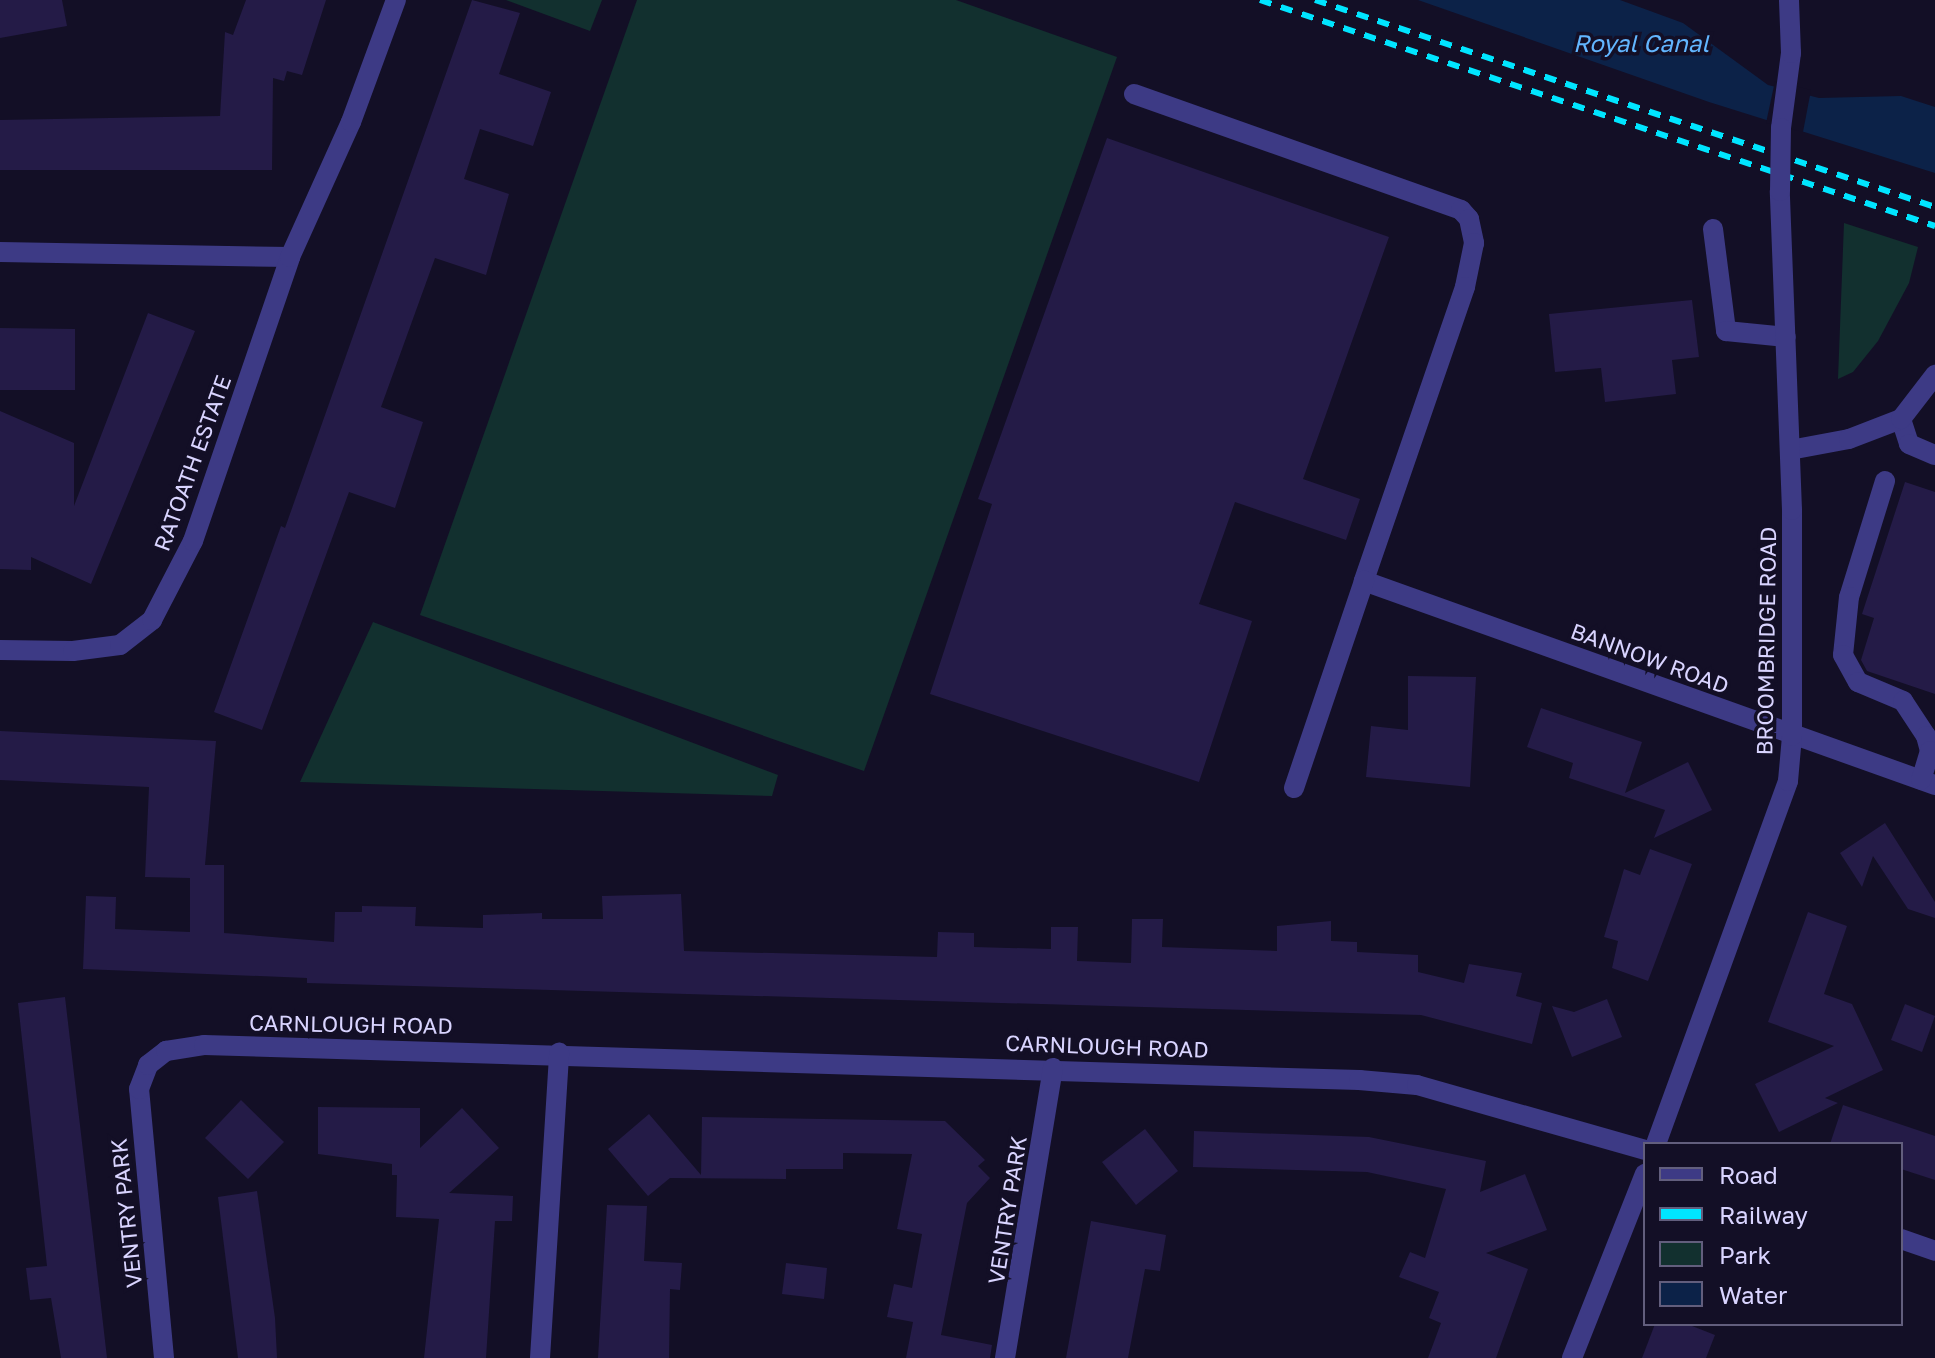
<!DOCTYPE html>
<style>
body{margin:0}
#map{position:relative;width:1935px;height:1358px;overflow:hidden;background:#130f26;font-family:"Golos Text",sans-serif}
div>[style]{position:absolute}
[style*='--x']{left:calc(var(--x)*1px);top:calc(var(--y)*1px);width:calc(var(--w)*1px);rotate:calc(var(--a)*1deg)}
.green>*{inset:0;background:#12302f}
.water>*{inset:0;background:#0c2248}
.pier>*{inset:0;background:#130f26}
.building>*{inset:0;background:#241b47}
.minor>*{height:20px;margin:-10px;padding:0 10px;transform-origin:10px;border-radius:10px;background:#3d3a85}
.rail>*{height:6px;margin-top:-3px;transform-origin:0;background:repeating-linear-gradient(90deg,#00e5ff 0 12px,transparent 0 22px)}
.minor-bridge>*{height:20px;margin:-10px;padding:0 10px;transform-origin:10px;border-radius:10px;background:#3d3a85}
span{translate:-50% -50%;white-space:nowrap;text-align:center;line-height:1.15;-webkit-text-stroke:7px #130f26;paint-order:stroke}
.street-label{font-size:22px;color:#d9d4ff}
.water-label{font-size:24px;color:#62b6ff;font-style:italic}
.legend{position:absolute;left:1643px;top:1142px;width:260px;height:184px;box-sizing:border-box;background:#130f26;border:2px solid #625e7d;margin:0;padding:10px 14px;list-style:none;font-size:24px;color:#d9d4ff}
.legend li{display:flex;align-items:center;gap:16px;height:40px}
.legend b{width:40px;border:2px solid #625e7d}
</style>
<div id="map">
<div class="green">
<div style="clip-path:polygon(506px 0,602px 0,590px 31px)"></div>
<div style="clip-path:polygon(637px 0,956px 0,1117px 57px,864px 771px,420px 615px)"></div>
<div style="clip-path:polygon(1844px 223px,1918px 247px,1909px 283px,1878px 341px,1853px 372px,1838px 379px)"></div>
<div style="clip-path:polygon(373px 622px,778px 775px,772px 796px,300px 782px)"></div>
</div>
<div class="water">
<div style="clip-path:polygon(1418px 0,1620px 0,1683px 23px,1768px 85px,1819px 98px,1901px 96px,1935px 107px,1935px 173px,1709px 102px)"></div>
</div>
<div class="pier">
<div style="clip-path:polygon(1775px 81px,1811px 90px,1803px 132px,1766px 123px)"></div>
</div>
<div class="building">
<div style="clip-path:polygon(0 0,62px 0,67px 26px,0 38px)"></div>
<div style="clip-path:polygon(246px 0,326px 0,302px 75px,287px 71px,284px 81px,273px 78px,272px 170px,0 170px,0 120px,220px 116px,225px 32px,233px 35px)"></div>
<div style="clip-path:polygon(472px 0,520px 13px,499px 74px,551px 92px,533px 146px,480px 129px,464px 179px,509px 194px,486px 275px,435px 258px,381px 407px,423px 422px,395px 508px,349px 492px,262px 730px,214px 712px,281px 526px,285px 528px)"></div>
<div style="clip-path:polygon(1107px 138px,1389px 237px,1303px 479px,1360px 499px,1346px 540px,1235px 502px,1199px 604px,1252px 621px,1199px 782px,930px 694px,992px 504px,978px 499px)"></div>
<div style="clip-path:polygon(1692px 300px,1699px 357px,1672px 360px,1676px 394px,1605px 402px,1601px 368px,1555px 372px,1549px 314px)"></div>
<div style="clip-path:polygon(148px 313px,195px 331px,91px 584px,31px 557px,31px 570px,0 569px,0 411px,74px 443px,74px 506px)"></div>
<div style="clip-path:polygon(0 328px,75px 329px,75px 390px,0 390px)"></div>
<div style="clip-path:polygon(1905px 482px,1935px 492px,1935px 694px,1867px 671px,1861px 660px,1874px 618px,1862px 614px)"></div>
<div style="clip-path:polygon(1408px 676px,1476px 677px,1470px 787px,1366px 777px,1371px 726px,1408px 730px)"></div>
<div style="clip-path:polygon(1541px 708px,1642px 742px,1625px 793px,1688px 762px,1712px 810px,1654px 838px,1665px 810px,1569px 778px,1573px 763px,1527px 747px)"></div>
<div style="clip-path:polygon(0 731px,216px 741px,205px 865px,224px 865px,224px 933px,334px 942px,335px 912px,362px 912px,362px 906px,416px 907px,415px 926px,483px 928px,483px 915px,542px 913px,542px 919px,603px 919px,602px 896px,681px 894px,684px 951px,937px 957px,938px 932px,974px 933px,974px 947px,1051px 949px,1051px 927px,1078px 927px,1077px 961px,1131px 963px,1132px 919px,1163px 919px,1162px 947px,1277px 951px,1277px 926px,1331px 921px,1331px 941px,1357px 942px,1357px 952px,1418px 955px,1418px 972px,1464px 983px,1469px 964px,1522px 973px,1516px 996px,1542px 1003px,1532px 1044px,1421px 1015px,307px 983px,307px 978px,83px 969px,86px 896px,116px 897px,115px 929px,190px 932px,190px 878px,145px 877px,149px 787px,0 780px)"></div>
<div style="clip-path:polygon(1885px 823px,1935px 902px,1935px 918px,1908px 909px,1873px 856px,1862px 887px,1840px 853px)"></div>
<div style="clip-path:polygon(1650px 849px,1692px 864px,1648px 981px,1612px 968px,1618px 941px,1604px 937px,1624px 869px,1640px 875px)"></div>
<div style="clip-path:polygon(1808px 912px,1847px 926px,1824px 994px,1852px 1004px,1883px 1070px,1825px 1098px,1838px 1103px,1779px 1132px,1755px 1084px,1834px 1046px,1768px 1022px)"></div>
<div style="clip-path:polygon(65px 997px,92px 1228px,107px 1358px,61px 1358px,51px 1298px,30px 1300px,26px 1268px,47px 1266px,18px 1003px)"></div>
<div style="clip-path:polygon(1607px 999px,1622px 1037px,1572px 1057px,1552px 1006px,1574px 1012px)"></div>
<div style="clip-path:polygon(1905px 1004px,1935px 1016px,1922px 1052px,1891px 1040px)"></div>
<div style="clip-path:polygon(241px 1100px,284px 1142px,248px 1179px,205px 1138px)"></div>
<div style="clip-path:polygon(1843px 1105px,1935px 1136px,1935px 1180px,1901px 1169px,1901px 1144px,1830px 1144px)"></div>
<div style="clip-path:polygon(318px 1107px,420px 1108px,420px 1148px,462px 1108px,499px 1148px,449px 1193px,513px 1196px,512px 1221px,495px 1221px,486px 1358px,424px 1358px,439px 1219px,396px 1217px,397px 1175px,392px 1175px,392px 1164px,318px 1154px)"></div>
<div style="clip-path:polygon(649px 1114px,701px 1175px,702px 1117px,945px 1121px,985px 1160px,978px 1166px,990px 1178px,967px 1203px,941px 1335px,992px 1345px,990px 1358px,906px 1358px,913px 1322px,887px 1317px,894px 1284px,912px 1288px,922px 1234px,897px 1229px,912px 1154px,843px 1153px,843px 1169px,786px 1169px,786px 1179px,670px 1178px,648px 1196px,608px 1149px)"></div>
<div style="clip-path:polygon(1145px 1129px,1178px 1171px,1136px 1205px,1102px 1162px)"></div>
<div style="clip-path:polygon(1194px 1131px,1369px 1137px,1433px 1150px,1486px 1161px,1480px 1192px,1525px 1174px,1547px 1230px,1486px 1253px,1528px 1269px,1496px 1358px,1428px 1358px,1441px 1323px,1429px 1318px,1439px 1292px,1399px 1277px,1410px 1252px,1425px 1258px,1446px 1189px,1367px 1172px,1193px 1167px)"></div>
<div style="clip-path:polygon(257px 1191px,275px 1318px,277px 1358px,238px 1358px,218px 1197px)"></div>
<div style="clip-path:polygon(607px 1205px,647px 1206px,644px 1261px,682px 1263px,680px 1290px,670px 1289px,669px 1358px,598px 1358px)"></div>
<div style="clip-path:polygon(1091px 1221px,1166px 1235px,1160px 1271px,1145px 1269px,1128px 1358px,1066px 1358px)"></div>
<div style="clip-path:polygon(786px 1263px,827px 1268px,824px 1299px,782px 1294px)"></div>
<div style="clip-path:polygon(1655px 1324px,1687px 1324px,1715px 1335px,1706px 1358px,1642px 1358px)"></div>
</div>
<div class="minor">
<div style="--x:1134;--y:94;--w:347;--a:19.5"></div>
<div style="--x:1461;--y:210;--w:12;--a:48"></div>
<div style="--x:1469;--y:219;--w:25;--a:78"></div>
<div style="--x:1474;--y:243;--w:45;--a:101.6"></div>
<div style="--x:1465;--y:287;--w:311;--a:109"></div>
<div style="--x:1364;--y:581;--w:606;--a:19.66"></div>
<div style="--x:1781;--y:128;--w:76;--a:-82.4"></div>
<div style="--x:1791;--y:53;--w:53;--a:-92.2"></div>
<div style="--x:1713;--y:229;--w:103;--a:82.7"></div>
<div style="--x:1726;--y:331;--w:60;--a:5.7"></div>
<div style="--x:0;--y:252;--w:290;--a:1"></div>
<div style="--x:1901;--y:419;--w:26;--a:72"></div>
<div style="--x:1909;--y:444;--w:28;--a:23"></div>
<div style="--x:1790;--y:450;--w:60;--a:-10.6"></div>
<div style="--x:1849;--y:439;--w:56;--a:-21"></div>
<div style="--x:1901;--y:419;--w:56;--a:-52.3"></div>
<div style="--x:1885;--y:481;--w:121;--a:107.2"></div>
<div style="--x:1849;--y:597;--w:58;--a:95.9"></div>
<div style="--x:1843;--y:655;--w:31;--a:61"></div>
<div style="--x:1858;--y:682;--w:49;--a:22.9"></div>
<div style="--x:1903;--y:701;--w:42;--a:56.7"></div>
<div style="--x:1926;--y:736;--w:16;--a:75"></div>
<div style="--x:1930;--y:751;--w:30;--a:107"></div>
<div style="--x:0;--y:650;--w:73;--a:0.8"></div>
<div style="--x:73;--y:651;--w:47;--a:-7.3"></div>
<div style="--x:120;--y:645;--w:41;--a:-38"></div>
<div style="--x:152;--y:620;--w:89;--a:-62.6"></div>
<div style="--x:193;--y:541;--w:300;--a:-71.1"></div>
<div style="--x:290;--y:257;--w:148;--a:-65.7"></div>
<div style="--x:351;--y:122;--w:130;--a:-69.8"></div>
<div style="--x:1294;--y:788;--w:219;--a:-71.3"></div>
<div style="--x:1656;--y:1144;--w:386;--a:-70"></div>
<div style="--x:1788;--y:781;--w:45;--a:-84.9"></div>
<div style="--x:1792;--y:736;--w:226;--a:-90"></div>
<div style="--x:1792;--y:510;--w:319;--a:-92.2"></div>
<div style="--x:1901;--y:1239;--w:36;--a:19"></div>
<div style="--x:164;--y:1358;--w:270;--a:-95.3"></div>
<div style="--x:139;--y:1089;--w:26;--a:-69"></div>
<div style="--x:148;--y:1065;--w:23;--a:-38"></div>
<div style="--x:166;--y:1051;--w:38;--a:-9"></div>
<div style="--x:204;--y:1045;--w:1156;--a:1.74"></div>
<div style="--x:1359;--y:1080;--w:58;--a:4.9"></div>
<div style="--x:1417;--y:1085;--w:237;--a:15.9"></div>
<div style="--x:540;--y:1358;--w:306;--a:-86.4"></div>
<div style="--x:1005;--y:1358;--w:294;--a:-80.6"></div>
<div style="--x:1572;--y:1358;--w:198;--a:-68.4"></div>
</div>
<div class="rail">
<div style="--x:1260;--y:0;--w:712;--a:18.51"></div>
<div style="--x:1315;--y:0;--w:654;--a:18.46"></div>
</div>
<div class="minor-bridge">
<div style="--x:1780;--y:191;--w:63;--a:-89.1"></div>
</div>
<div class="street-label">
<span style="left:192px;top:463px;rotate:-70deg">RATOATH ESTATE</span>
<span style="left:1766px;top:641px;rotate:-89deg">BROOMBRIDGE ROAD</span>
<span style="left:1650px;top:658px;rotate:20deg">BANNOW ROAD</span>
<span style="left:351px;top:1024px;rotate:1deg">CARNLOUGH ROAD</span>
<span style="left:1107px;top:1046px;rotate:2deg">CARNLOUGH ROAD</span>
<span style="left:1007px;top:1210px;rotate:-81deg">VENTRY PARK</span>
<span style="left:126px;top:1213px;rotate:-96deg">VENTRY PARK</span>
</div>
<div class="water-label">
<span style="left:1641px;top:43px">Royal Canal</span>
</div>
<ul class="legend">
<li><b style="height:10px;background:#3d3a85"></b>Road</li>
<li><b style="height:10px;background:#00e5ff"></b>Railway</li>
<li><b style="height:22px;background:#12302f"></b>Park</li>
<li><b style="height:22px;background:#0c2248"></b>Water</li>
</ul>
</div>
